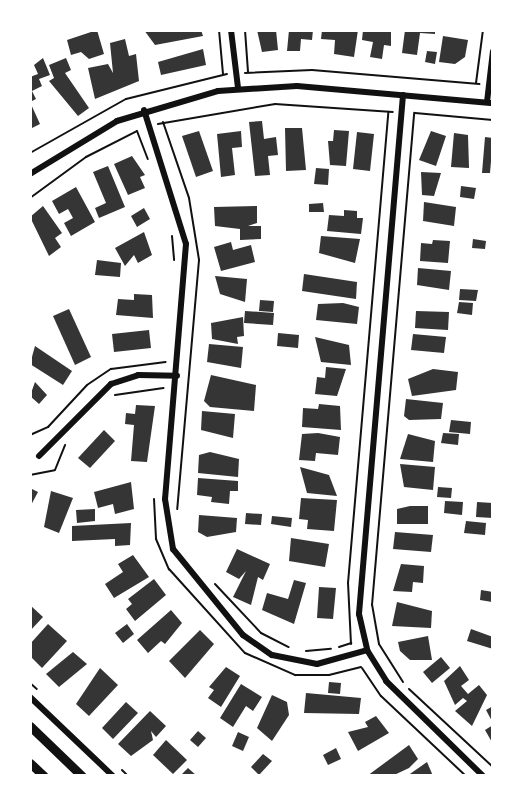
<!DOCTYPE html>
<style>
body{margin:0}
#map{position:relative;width:523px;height:806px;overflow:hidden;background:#fff;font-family:Roboto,sans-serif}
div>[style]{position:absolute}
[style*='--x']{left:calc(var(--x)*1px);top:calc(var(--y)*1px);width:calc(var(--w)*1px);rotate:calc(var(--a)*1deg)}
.building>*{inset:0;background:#353535}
.path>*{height:2px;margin:-1px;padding:0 1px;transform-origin:1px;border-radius:1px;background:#111}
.minor>*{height:6px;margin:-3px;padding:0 3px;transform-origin:3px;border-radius:3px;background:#111}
.primary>*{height:9px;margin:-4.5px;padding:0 4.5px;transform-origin:4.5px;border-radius:4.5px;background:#111}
span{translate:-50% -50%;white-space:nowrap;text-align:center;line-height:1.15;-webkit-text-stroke:6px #fff;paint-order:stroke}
.frame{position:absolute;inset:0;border:32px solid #fff;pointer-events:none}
</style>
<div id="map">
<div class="building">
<div style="clip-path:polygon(97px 30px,104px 54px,89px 59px,81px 52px,71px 55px,67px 40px)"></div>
<div style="clip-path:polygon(144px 30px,201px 30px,203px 36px,155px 45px)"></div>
<div style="clip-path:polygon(257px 30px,276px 30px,278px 50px,262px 52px)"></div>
<div style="clip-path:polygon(289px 30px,313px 30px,312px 40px,301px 39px,300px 51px,287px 51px)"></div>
<div style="clip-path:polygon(322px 30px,358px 30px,354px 57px,334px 54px,335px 40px,321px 39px)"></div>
<div style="clip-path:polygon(363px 30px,391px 30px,391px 46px,384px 45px,382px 59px,370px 57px,373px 42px,362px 40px)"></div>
<div style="clip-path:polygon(405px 30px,435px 30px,435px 34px,420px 33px,417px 55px,402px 53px)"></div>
<div style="clip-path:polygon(443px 36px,468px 40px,465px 57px,455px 64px,439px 62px)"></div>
<div style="clip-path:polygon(125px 39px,129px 56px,136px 54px,139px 81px,95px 99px,88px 68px,108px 64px,113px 73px,110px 43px)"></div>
<div style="clip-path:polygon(203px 49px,206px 65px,161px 75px,158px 62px)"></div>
<div style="clip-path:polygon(427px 51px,437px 52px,435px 64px,425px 62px)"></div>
<div style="clip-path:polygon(43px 58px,50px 75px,39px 79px,42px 86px,32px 91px,36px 99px,30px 102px,30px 77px,38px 74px,34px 65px)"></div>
<div style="clip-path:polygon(66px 58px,71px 70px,65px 73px,89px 108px,78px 116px,49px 81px,54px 78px,49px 65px)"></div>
<div style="clip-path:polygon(30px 102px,40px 124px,30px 129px)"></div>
<div style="clip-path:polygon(262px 121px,264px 139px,276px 137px,278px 155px,268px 156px,270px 175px,255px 176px,249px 122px)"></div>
<div style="clip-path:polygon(285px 128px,302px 128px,306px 170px,286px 171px)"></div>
<div style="clip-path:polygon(334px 130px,349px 131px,346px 166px,330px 165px,328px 141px,333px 141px)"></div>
<div style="clip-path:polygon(199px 131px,213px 171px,196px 177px,182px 136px)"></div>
<div style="clip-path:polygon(241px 131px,242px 147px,232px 148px,235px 175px,221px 177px,217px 134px)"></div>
<div style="clip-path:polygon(431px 131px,446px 136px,436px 166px,419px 160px)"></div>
<div style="clip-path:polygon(357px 132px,374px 134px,370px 171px,353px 169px)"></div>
<div style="clip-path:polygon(454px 133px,468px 135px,469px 168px,451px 167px)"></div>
<div style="clip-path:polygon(485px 137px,493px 138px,490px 173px,482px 173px)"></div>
<div style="clip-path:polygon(132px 156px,145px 175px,140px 177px,145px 188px,128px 195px,114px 164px)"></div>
<div style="clip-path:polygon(108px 166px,125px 207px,99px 218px,95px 208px,106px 203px,93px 172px)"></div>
<div style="clip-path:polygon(316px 168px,329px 169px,328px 185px,314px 184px)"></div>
<div style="clip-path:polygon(421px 172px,441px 173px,434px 196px,422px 195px)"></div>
<div style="clip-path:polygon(461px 186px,476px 188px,474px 199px,460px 197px)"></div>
<div style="clip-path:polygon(76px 187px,95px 222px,71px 236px,64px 223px,73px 218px,68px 209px,59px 214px,52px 201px)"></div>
<div style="clip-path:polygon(424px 202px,456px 207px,454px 226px,423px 221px)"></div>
<div style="clip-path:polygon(323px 203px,324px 212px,309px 212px,309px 204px)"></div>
<div style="clip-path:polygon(43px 206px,62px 233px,55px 238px,61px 247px,49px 256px,30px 217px)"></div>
<div style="clip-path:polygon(257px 206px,257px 223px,248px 226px,261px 226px,261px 239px,240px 240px,240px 229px,215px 226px,214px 207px)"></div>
<div style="clip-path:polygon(144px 208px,150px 219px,137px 227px,131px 216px)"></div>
<div style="clip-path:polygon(344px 210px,357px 211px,357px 218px,363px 218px,361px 234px,327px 231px,329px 215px,344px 216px)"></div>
<div style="clip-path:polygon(144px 232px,152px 255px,138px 263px,134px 255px,125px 266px,115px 248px)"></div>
<div style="clip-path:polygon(321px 236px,360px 239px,355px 263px,319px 253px)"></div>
<div style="clip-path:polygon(473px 239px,486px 241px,485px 249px,472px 248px)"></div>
<div style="clip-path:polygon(433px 240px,450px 241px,448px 263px,420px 261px,421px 243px,432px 244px)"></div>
<div style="clip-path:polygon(231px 242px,233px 250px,251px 245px,255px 262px,221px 271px,214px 247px)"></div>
<div style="clip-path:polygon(97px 260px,121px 263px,120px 277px,95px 275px)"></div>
<div style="clip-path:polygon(418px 268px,451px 271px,449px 290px,417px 285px)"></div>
<div style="clip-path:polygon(304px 274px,357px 282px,356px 299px,302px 291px)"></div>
<div style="clip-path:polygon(215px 276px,247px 279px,245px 302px,220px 294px)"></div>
<div style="clip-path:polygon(460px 289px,478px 290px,476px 301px,459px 300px)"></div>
<div style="clip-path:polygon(134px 294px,152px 295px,153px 318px,116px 315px,118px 299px,134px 300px)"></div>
<div style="clip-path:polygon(260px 300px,274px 301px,273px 312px,259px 311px)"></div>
<div style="clip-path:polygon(459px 302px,473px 303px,472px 315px,457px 313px)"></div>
<div style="clip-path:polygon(343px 303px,359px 307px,357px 324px,316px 320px,318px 304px)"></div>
<div style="clip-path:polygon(69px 309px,91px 357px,75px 365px,53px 316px)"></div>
<div style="clip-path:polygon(245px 311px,274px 313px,273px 325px,244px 323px)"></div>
<div style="clip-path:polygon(416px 311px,449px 312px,448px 330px,415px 328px)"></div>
<div style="clip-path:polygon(243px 317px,244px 336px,237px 337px,238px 344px,212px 339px,211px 323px)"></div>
<div style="clip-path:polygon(149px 330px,151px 348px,114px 352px,112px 334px)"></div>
<div style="clip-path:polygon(278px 333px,299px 335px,298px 348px,277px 346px)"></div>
<div style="clip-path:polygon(413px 334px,446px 337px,444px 353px,411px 350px)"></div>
<div style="clip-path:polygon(315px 337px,349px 345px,351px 365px,321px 362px)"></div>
<div style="clip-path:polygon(209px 344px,243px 347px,241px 368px,207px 362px)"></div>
<div style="clip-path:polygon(35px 346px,72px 371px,63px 385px,30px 364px)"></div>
<div style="clip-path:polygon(326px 367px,346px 369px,337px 396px,315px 394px,317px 377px,325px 378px)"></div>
<div style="clip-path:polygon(433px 369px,458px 372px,456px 390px,412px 396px,408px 379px)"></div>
<div style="clip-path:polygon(211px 375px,256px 385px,254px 411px,210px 407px,204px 401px)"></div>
<div style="clip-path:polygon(35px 382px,47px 395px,39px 404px,30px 396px)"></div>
<div style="clip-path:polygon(406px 399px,443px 403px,441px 419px,409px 420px,404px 416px)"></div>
<div style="clip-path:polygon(319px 404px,340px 406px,341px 430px,302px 427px,303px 408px,318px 409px)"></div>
<div style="clip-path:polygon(136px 405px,155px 406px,147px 462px,131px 461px,134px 425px,125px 424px,126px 413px,135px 414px)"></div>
<div style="clip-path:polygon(202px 411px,235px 414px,233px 438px,201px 430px)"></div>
<div style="clip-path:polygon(451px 420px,471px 422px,470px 434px,449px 432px)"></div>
<div style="clip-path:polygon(104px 430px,115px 441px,90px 468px,78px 458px)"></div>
<div style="clip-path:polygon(318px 433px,340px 437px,338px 455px,316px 453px,315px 461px,299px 460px,302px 434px)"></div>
<div style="clip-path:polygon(443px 433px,459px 434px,458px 445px,441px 443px)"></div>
<div style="clip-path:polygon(408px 434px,435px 441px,433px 462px,400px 459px)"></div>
<div style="clip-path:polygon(210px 452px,239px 459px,238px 477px,198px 473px,199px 455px)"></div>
<div style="clip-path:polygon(400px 464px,435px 467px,433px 490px,404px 487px)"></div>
<div style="clip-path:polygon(300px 467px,329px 475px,337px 496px,307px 493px)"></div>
<div style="clip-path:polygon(198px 478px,238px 481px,238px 491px,230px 491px,229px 504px,211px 502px,212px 497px,197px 495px)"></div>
<div style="clip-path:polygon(131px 482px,134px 509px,115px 514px,113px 504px,98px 508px,94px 492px)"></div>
<div style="clip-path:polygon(438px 487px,452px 488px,451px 498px,437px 497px)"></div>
<div style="clip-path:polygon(30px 488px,38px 492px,30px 507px)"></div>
<div style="clip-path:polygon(51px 491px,73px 498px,59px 533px,44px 527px)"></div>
<div style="clip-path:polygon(301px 498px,337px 500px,334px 531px,307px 529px,308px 520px,299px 519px)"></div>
<div style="clip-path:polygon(445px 501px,463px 502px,462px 515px,444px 513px)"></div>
<div style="clip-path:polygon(477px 502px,493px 503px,493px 518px,476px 517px)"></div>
<div style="clip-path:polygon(410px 506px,428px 506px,428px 524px,397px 524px,397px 509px)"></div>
<div style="clip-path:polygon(95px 509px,95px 521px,77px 523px,76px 510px)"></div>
<div style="clip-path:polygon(246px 513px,262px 514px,261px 525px,245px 524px)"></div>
<div style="clip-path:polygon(199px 515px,237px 518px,236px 532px,207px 537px,198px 532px)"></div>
<div style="clip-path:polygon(272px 516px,292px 518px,291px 527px,271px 524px)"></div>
<div style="clip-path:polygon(466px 521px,486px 523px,485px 535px,464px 533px)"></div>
<div style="clip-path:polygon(131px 523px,130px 545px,115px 546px,115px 539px,72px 541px,72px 526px)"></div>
<div style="clip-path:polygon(395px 532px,433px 535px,431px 552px,393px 549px)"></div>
<div style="clip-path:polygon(291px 538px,329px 544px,325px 567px,289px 561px)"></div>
<div style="clip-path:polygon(237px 549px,270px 564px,263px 580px,258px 577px,251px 605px,233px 597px,246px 571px,239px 579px,226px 572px)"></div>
<div style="clip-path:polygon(133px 555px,149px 577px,114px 598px,105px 584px,123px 572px,118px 564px)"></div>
<div style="clip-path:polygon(401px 564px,424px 566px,423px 583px,413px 582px,412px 592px,393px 591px)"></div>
<div style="clip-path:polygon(154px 579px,166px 595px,135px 621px,126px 609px,132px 604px,128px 599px)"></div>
<div style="clip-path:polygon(294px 580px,306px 583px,294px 624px,262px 610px,267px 593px,288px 599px)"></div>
<div style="clip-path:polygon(319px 587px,336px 588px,333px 619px,317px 618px)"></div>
<div style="clip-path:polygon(481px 590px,493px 592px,492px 602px,480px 600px)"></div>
<div style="clip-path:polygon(397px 602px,432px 611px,431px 628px,392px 626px)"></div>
<div style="clip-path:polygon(30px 605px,43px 617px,30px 631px)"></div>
<div style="clip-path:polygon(171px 610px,182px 623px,165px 644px,161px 641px,148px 653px,137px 640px)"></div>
<div style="clip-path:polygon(48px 624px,67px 641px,42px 668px,30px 656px,30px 644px)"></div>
<div style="clip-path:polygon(127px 624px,134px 634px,123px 643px,115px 633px)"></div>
<div style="clip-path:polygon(471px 629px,493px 637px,493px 649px,467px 641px)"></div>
<div style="clip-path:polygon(200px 630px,214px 644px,185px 678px,169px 661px)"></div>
<div style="clip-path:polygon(428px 636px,432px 660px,410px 660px,400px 651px,398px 642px)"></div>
<div style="clip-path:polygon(73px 652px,87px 664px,59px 687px,46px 674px)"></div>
<div style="clip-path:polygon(441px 657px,450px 668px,432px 683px,423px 672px)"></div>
<div style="clip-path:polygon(460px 666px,469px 680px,461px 686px,468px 694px,479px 685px,487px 695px,472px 726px,455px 711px,467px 701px,463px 698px,455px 705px,444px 681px)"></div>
<div style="clip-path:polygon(226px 667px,240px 676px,221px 707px,208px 698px,214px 690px,209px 687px)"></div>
<div style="clip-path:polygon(100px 668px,118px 685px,89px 716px,76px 704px)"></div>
<div style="clip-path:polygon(329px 682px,341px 683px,340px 694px,328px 693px)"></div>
<div style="clip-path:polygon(241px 684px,262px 697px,253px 711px,246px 706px,233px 727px,220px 718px)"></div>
<div style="clip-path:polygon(306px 693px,361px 698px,359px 714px,304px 713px)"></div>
<div style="clip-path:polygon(272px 695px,287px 702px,289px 715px,272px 741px,257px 728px)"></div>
<div style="clip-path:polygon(126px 702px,138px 713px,113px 739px,102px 728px)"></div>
<div style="clip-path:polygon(493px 706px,493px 723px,486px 710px)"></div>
<div style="clip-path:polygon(150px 711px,166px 726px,156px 737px,151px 731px,153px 740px,131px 756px,118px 744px)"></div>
<div style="clip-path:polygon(376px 716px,389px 733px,358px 751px,348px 732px,368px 727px,365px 722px)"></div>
<div style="clip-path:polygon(493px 725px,493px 744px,485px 730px)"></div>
<div style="clip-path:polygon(198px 731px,206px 738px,198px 747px,190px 740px)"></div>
<div style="clip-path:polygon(238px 732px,249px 737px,243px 751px,232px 746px)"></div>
<div style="clip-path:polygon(166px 740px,187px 760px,173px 774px,153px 755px)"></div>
<div style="clip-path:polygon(409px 745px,418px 759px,409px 768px,392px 776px,367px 776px)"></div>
<div style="clip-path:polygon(336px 748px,341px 759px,328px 765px,323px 755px)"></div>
<div style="clip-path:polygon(263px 754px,272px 761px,259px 775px,251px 767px)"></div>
<div style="clip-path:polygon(427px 762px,433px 776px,407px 776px)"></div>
<div style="clip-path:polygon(188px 768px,197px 776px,180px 776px)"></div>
</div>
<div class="path">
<div style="--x:219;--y:30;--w:44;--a:84.8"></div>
<div style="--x:245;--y:30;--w:42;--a:85.9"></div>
<div style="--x:245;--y:73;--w:67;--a:-2.6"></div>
<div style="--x:312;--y:70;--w:168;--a:4.8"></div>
<div style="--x:476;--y:83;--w:53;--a:-82.5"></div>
<div style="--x:415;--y:113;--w:78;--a:5.1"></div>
<div style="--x:163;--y:122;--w:80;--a:71.1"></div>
<div style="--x:189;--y:198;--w:63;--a:80.8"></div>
<div style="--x:199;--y:260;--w:250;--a:95"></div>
<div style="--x:158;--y:124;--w:119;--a:-9.7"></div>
<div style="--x:275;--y:104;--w:118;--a:3.9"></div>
<div style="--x:137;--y:131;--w:30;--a:69"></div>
<div style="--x:30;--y:153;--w:110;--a:-29.4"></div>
<div style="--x:126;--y:99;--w:104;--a:-13.9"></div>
<div style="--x:30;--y:198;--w:69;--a:-36.2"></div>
<div style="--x:86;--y:157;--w:57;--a:-27"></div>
<div style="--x:172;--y:236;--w:24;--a:85"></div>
<div style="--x:115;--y:395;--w:49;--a:-8.1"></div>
<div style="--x:30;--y:435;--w:20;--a:-24"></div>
<div style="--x:48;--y:427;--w:57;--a:-47.1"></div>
<div style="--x:87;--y:385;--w:29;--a:-34"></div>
<div style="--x:111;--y:369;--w:55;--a:-7.3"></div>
<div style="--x:30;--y:475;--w:25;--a:-11"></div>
<div style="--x:55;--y:470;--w:27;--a:-68"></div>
<div style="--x:154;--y:499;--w:40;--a:87.1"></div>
<div style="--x:156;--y:539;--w:33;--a:67"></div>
<div style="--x:169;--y:569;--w:113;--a:47.9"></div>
<div style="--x:245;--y:653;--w:55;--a:23.7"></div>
<div style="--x:295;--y:675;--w:34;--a:0"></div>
<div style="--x:329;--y:675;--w:33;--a:-14"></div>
<div style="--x:215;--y:584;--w:67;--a:46.8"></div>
<div style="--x:261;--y:633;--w:31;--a:27"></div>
<div style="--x:351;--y:644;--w:61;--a:-92.8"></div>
<div style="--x:348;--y:583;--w:473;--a:-85.1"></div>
<div style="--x:339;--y:647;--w:13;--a:-18"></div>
<div style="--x:306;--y:651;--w:25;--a:-5"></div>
<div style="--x:362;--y:668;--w:34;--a:56"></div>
<div style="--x:381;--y:696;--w:117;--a:43.3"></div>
<div style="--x:403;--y:682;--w:45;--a:-122.3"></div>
<div style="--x:379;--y:644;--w:40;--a:-100"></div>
<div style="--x:372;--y:605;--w:494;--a:-85.1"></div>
<div style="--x:30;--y:683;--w:9;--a:41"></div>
<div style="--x:409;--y:689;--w:115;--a:42.9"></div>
<div style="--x:122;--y:770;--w:8;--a:45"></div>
</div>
<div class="minor">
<div style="--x:231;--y:30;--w:58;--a:83.1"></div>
<div style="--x:403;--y:95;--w:521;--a:94.85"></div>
<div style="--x:359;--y:614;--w:37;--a:77"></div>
<div style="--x:367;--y:650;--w:36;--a:58"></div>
<div style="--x:386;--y:681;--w:136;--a:44.4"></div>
<div style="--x:487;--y:102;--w:51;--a:-83.3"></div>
<div style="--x:144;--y:110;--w:140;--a:72.6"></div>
<div style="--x:186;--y:244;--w:256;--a:94.7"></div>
<div style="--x:165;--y:499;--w:51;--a:80.9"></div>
<div style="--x:173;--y:549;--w:111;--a:50.9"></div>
<div style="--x:243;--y:635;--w:35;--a:35"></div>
<div style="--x:272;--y:655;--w:46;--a:11.3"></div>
<div style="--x:317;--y:664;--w:52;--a:-15.6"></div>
<div style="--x:30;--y:174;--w:102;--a:-31.3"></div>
<div style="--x:117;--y:121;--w:105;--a:-16.5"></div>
<div style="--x:218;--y:91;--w:79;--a:-3.6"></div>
<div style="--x:297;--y:86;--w:197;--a:5"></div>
<div style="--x:39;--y:456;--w:102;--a:-45"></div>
<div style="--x:111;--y:384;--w:28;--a:-18"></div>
<div style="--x:138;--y:375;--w:39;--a:1"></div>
<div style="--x:30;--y:697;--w:115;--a:43.6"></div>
</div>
<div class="primary">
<div style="--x:30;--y:726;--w:72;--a:43.9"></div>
<div style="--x:30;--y:763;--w:19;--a:43"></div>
</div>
<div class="frame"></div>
</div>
